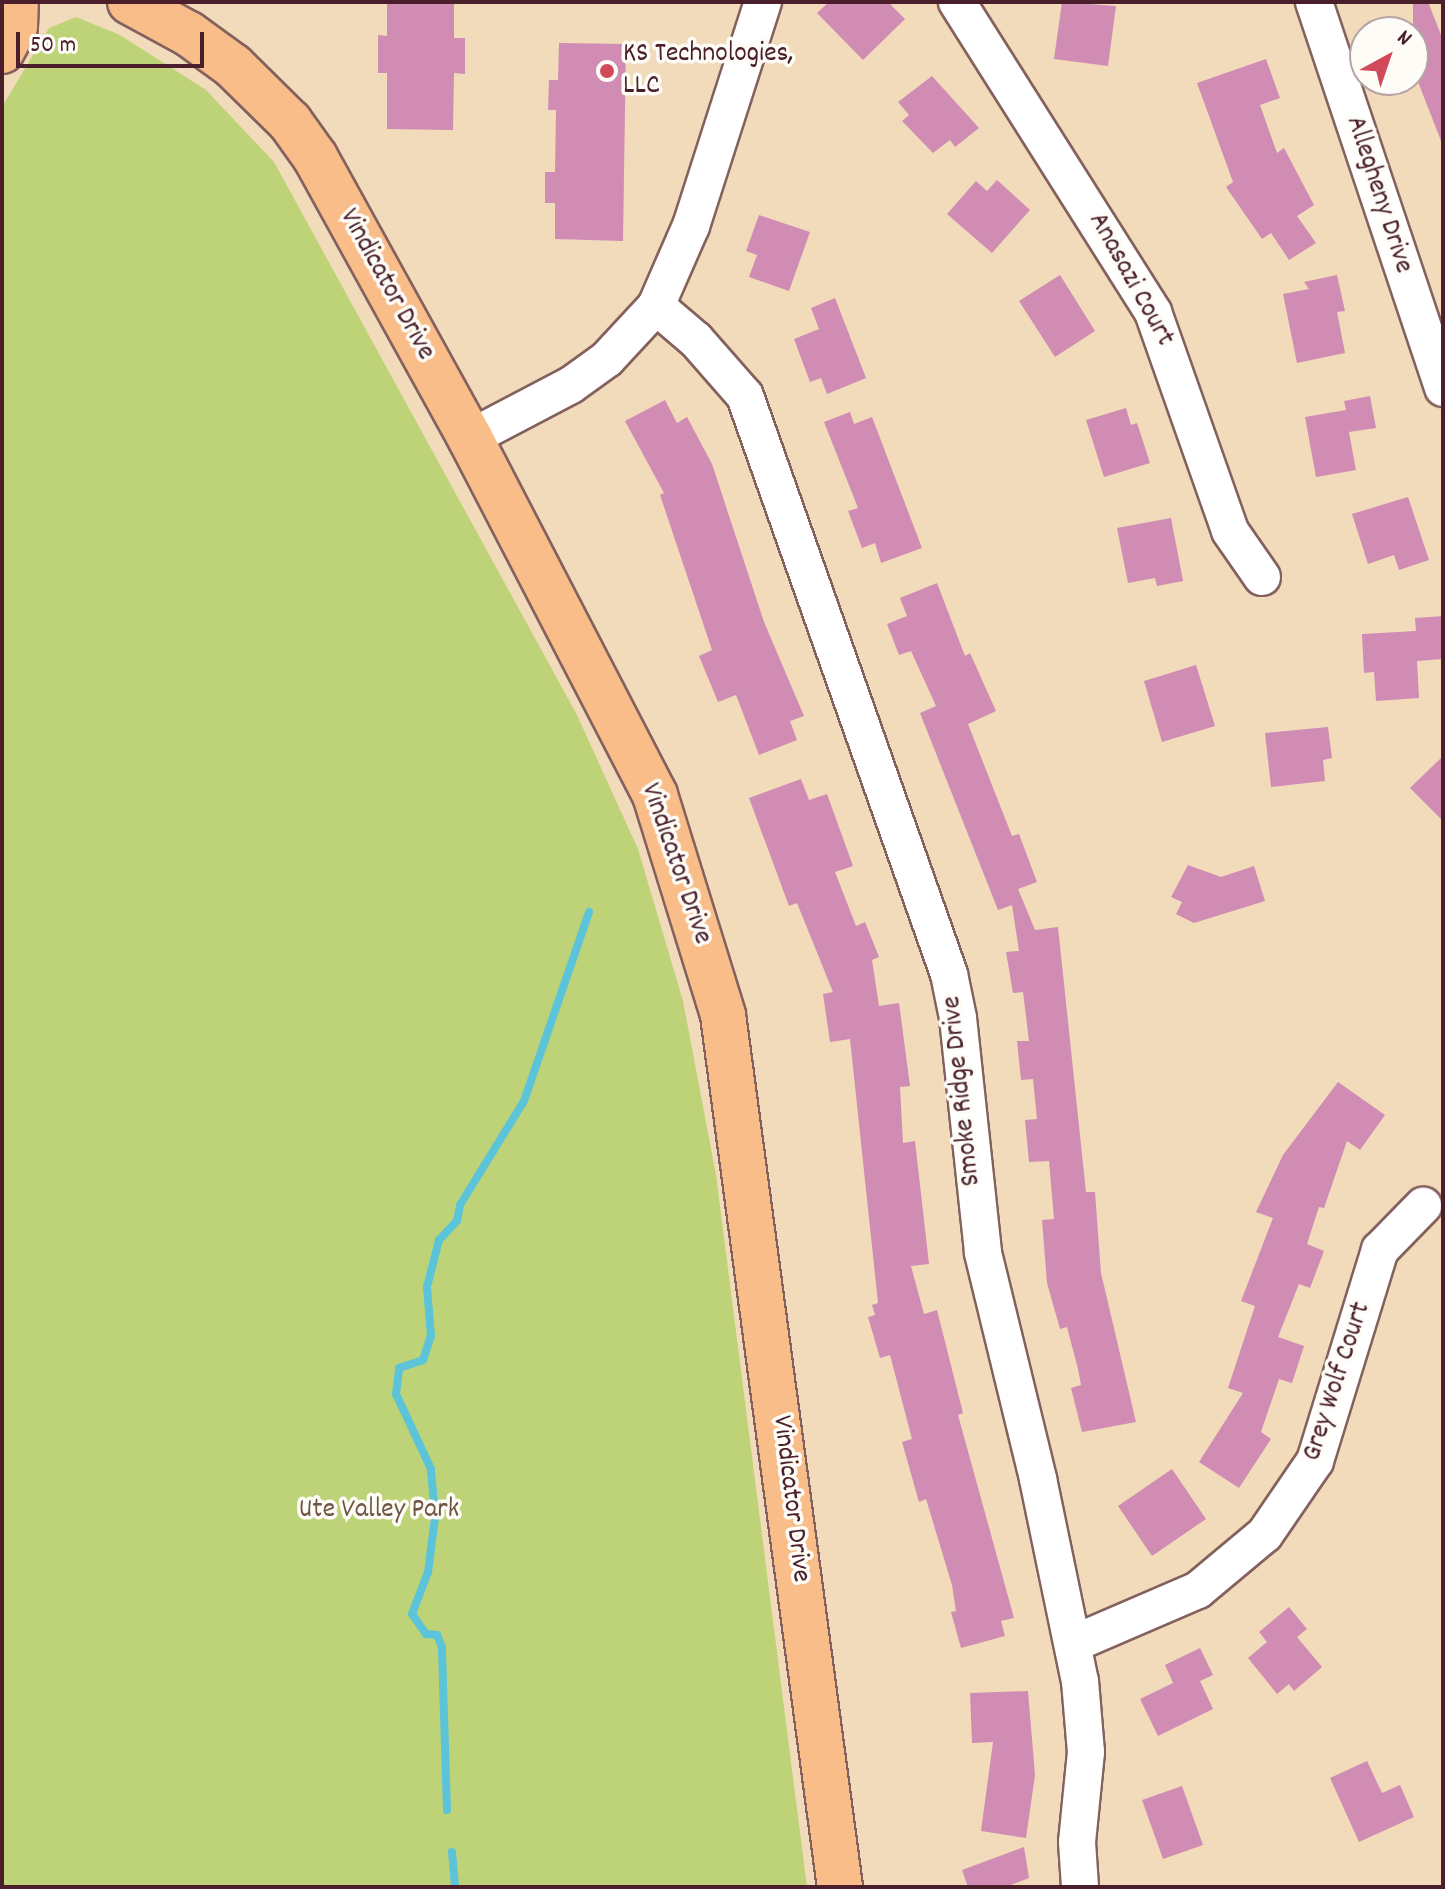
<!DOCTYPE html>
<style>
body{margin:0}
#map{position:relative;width:1445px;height:1889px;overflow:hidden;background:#f1dbbb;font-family:Dekko,sans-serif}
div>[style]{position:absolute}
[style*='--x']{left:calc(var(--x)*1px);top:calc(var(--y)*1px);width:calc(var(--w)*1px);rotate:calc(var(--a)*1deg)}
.green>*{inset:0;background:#bed377}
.stream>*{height:8px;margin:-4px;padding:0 4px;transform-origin:4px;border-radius:4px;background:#5cc4d9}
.building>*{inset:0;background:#d08cb2}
.roads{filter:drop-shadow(2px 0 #84615d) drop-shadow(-2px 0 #84615d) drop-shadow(0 2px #84615d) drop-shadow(0 -2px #84615d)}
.minor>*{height:36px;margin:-18px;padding:0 18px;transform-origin:18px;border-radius:18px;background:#fff}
.major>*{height:44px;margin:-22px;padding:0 22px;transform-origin:22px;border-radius:22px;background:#f8bd89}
.dots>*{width:22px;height:22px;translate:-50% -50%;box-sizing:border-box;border:4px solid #fdfcf7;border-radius:50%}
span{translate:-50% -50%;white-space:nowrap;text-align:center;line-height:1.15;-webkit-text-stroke:7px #fdfcf7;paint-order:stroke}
.poi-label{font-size:28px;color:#4a1f2b}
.left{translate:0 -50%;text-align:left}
.street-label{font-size:28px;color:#4a1f2b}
.park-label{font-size:28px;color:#6d5542}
.frame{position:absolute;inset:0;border:4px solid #4a1f2b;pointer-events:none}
.north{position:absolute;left:1349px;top:16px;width:80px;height:80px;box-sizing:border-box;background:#fdfcf7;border:2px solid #b5a4a5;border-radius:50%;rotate:40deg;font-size:22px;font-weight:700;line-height:32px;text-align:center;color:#4a1f2b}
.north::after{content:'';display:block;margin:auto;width:28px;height:36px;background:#d1495b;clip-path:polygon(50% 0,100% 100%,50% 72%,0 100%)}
.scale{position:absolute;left:16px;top:32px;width:188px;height:36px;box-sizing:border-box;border:4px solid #4a1f2b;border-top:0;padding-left:10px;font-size:24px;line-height:28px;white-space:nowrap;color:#4a1f2b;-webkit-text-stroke:6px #fdfcf7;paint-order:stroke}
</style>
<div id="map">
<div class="green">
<div style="clip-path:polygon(76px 17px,120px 35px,206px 90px,274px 162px,577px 715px,638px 849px,683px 1001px,716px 1175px,807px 1887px,2px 1887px,2px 107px,49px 28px)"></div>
</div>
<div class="stream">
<div style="--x:447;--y:1810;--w:163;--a:-91.8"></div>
<div style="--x:442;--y:1647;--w:13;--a:-113"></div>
<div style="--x:437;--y:1635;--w:11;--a:-175"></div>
<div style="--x:426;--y:1634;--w:24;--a:-125"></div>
<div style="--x:412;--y:1614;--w:45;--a:-69.1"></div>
<div style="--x:428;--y:1572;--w:55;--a:-82.7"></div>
<div style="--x:435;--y:1517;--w:48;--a:-94.8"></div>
<div style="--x:431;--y:1469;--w:83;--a:-115"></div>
<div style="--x:396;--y:1394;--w:26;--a:-83"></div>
<div style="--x:399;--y:1368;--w:25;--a:-18"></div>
<div style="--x:423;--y:1360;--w:25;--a:-72"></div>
<div style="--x:431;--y:1336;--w:49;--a:-94.7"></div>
<div style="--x:427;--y:1287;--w:49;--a:-75.7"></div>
<div style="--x:439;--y:1240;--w:26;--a:-47"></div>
<div style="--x:457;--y:1221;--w:16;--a:-79"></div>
<div style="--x:460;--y:1205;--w:122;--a:-58.4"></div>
<div style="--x:524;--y:1101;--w:200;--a:-71"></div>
<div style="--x:452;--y:1852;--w:35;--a:85"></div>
</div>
<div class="building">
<div style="clip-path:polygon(387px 2px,454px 2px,454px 38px,465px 38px,465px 74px,454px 73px,453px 130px,387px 129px,387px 73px,378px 73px,378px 35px,387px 36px)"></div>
<div style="clip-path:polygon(829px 2px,888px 2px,905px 19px,863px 60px,817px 13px)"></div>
<div style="clip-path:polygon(1062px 2px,1116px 6px,1108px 66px,1054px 59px)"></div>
<div style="clip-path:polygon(1413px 2px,1428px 2px,1443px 40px,1443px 146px,1413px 69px)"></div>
<div style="clip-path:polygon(559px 43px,626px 44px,623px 241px,555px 239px,555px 203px,545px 203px,545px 172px,555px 172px,556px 110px,548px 110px,549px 80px,558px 80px)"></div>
<div style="clip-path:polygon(1266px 59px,1280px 98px,1260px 105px,1277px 153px,1284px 148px,1314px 205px,1297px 216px,1316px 243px,1289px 260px,1271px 233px,1262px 239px,1226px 187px,1233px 182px,1197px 83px)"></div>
<div style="clip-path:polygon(932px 76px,979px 128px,955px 147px,950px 140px,933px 153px,902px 121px,909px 115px,898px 102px)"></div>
<div style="clip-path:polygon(997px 180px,1030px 210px,992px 253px,947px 214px,976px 181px,987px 191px)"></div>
<div style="clip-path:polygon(759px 215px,810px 232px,789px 291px,749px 277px,757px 255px,746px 251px)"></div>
<div style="clip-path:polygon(1060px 275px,1095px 331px,1055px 357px,1019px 301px)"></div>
<div style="clip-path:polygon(1337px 275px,1345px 311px,1337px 312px,1345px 353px,1297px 363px,1283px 294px,1309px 289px,1304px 282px)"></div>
<div style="clip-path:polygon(835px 298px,866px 378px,827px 394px,821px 378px,810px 382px,794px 339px,819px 329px,811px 308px)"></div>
<div style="clip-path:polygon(1370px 396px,1376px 428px,1349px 432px,1356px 470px,1316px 477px,1305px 417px,1346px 410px,1344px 401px)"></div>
<div style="clip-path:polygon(665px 400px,677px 423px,687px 417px,712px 464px,764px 622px,804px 716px,790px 721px,797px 740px,759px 755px,736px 695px,718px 702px,699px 656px,712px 650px,660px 495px,664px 493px,625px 421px)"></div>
<div style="clip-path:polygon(1126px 408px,1131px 425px,1137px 423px,1150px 463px,1104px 477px,1086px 420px)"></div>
<div style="clip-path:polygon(850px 412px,854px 424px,872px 417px,922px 548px,881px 563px,875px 543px,862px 548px,848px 511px,858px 508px,824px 422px)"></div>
<div style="clip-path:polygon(1408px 497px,1429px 560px,1399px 570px,1394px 555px,1368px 564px,1352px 514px)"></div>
<div style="clip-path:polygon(1171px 518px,1183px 581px,1157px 586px,1155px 578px,1128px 583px,1117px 528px)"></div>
<div style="clip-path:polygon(937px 583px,965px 656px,970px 653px,996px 711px,968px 724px,1012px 836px,1019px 834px,1037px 882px,1018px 889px,1035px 930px,1058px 927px,1086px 1192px,1095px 1192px,1101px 1273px,1136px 1422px,1082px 1432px,1071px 1388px,1081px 1385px,1078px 1369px,1067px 1327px,1060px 1329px,1047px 1283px,1042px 1220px,1054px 1219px,1049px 1161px,1029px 1162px,1025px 1120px,1037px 1119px,1033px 1079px,1021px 1080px,1017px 1041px,1029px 1041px,1023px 992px,1013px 993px,1006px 952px,1019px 951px,1012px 905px,998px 910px,920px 713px,936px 706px,911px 651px,899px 655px,887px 624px,907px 616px,900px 598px)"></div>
<div style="clip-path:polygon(1443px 616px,1443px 659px,1417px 661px,1419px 698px,1376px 701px,1374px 672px,1364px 673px,1362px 634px,1416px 631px,1415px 618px)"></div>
<div style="clip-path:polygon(1196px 665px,1215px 726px,1162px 742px,1144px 681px)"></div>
<div style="clip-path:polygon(1328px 727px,1332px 758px,1323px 760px,1325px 781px,1271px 787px,1265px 733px)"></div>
<div style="clip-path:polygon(1443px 756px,1443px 821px,1410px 788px)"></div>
<div style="clip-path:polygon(801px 779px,809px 800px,827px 794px,853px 866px,835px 872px,856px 926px,865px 922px,879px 957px,872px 960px,879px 1006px,899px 1003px,910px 1086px,900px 1087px,903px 1143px,915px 1141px,929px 1264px,911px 1266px,924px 1314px,937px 1310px,963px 1413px,958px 1415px,1014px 1618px,1001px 1621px,1005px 1636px,961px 1648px,951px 1612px,956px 1611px,952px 1585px,926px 1499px,919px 1502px,902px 1442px,912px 1439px,890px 1355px,880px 1358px,868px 1317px,875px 1315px,872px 1305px,878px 1303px,850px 1039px,830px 1042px,823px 994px,833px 992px,797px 903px,789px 906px,749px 798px)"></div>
<div style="clip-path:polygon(1188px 865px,1221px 877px,1254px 866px,1265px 901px,1194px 923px,1176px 914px,1182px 902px,1171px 897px)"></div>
<div style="clip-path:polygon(1338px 1082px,1385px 1115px,1360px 1150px,1347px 1141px,1324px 1208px,1319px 1207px,1307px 1244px,1324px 1251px,1310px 1288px,1299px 1284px,1278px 1337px,1304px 1346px,1292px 1383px,1279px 1379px,1261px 1432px,1271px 1439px,1239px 1488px,1199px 1462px,1243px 1393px,1228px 1388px,1255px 1306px,1241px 1301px,1273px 1218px,1256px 1212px,1283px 1155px)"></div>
<div style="clip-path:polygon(1172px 1469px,1206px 1519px,1152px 1556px,1118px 1506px)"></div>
<div style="clip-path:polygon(1289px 1607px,1307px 1629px,1297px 1637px,1322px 1667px,1294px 1691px,1289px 1684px,1277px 1694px,1248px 1658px,1267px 1642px,1259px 1632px)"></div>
<div style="clip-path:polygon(1200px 1648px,1213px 1675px,1200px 1681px,1213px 1709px,1158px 1736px,1140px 1699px,1173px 1683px,1165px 1665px)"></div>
<div style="clip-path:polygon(1028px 1691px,1035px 1775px,1026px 1838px,981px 1831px,993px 1742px,972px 1743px,970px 1693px)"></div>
<div style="clip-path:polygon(1367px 1761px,1382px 1793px,1400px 1785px,1414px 1817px,1359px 1842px,1330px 1778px)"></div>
<div style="clip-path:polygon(1182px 1786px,1203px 1845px,1163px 1859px,1142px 1800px)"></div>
<div style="clip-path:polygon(1024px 1847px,1029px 1878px,1005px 1887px,968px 1887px,962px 1870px)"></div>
</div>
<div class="roads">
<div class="minor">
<div style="--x:957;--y:2;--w:367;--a:57.7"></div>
<div style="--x:1153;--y:312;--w:232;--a:70.6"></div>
<div style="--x:1230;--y:531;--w:56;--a:55.2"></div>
<div style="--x:1314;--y:2;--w:407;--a:71.5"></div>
<div style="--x:656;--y:306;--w:52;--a:40.4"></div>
<div style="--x:696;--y:340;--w:74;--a:48.8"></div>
<div style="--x:745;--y:396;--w:613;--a:70.56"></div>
<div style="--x:949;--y:974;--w:45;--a:78.4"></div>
<div style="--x:958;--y:1018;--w:236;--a:83.9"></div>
<div style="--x:983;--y:1253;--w:233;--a:76.3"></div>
<div style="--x:1038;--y:1479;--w:206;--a:78.3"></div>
<div style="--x:1080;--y:1681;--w:71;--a:85.2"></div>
<div style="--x:1086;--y:1752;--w:90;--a:95.7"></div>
<div style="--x:1077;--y:1842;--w:45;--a:86.2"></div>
<div style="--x:470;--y:438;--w:114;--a:-27.7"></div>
<div style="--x:571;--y:385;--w:44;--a:-35.8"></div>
<div style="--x:607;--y:359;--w:72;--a:-47.2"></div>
<div style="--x:656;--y:306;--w:87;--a:-66.4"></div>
<div style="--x:691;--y:226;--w:235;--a:-72.2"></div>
<div style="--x:1075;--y:1643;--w:134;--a:-23.3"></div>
<div style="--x:1198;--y:1590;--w:87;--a:-39.9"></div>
<div style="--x:1265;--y:1534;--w:88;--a:-55.6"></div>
<div style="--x:1315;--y:1461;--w:221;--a:-72.9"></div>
<div style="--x:1380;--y:1250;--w:62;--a:-45.7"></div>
</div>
<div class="major">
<div style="--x:130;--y:2;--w:67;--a:28.5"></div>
<div style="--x:189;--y:34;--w:54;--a:36"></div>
<div style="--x:233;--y:66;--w:80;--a:44.5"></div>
<div style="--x:290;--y:122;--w:43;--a:54.5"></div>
<div style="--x:315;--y:157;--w:321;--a:61.1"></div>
<div style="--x:470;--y:438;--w:402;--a:62.6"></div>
<div style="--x:655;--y:795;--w:230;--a:72.8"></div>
<div style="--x:723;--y:1015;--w:880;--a:82.36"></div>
<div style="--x:2;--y:51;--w:27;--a:-62"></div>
<div style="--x:15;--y:27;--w:25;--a:-88"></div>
</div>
</div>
<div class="dots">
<div style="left:607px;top:71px;background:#d1495b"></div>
</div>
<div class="poi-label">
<span class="left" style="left:623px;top:71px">KS Technologies,<br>LLC</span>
</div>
<div class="street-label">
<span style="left:1378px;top:195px;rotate:72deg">Allegheny Drive</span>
<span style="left:1130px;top:280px;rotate:61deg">Anasazi Court</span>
<span style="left:386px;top:285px;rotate:61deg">Vindicator Drive</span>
<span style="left:675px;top:864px;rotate:71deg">Vindicator Drive</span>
<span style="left:963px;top:1091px;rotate:-96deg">Smoke Ridge Drive</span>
<span style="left:1338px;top:1382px;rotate:-72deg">Grey Wolf Court</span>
<span style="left:790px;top:1499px;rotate:83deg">Vindicator Drive</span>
</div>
<div class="park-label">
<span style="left:379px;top:1511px">Ute Valley Park</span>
</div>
<div class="frame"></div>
<div class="north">N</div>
<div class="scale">50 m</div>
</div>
